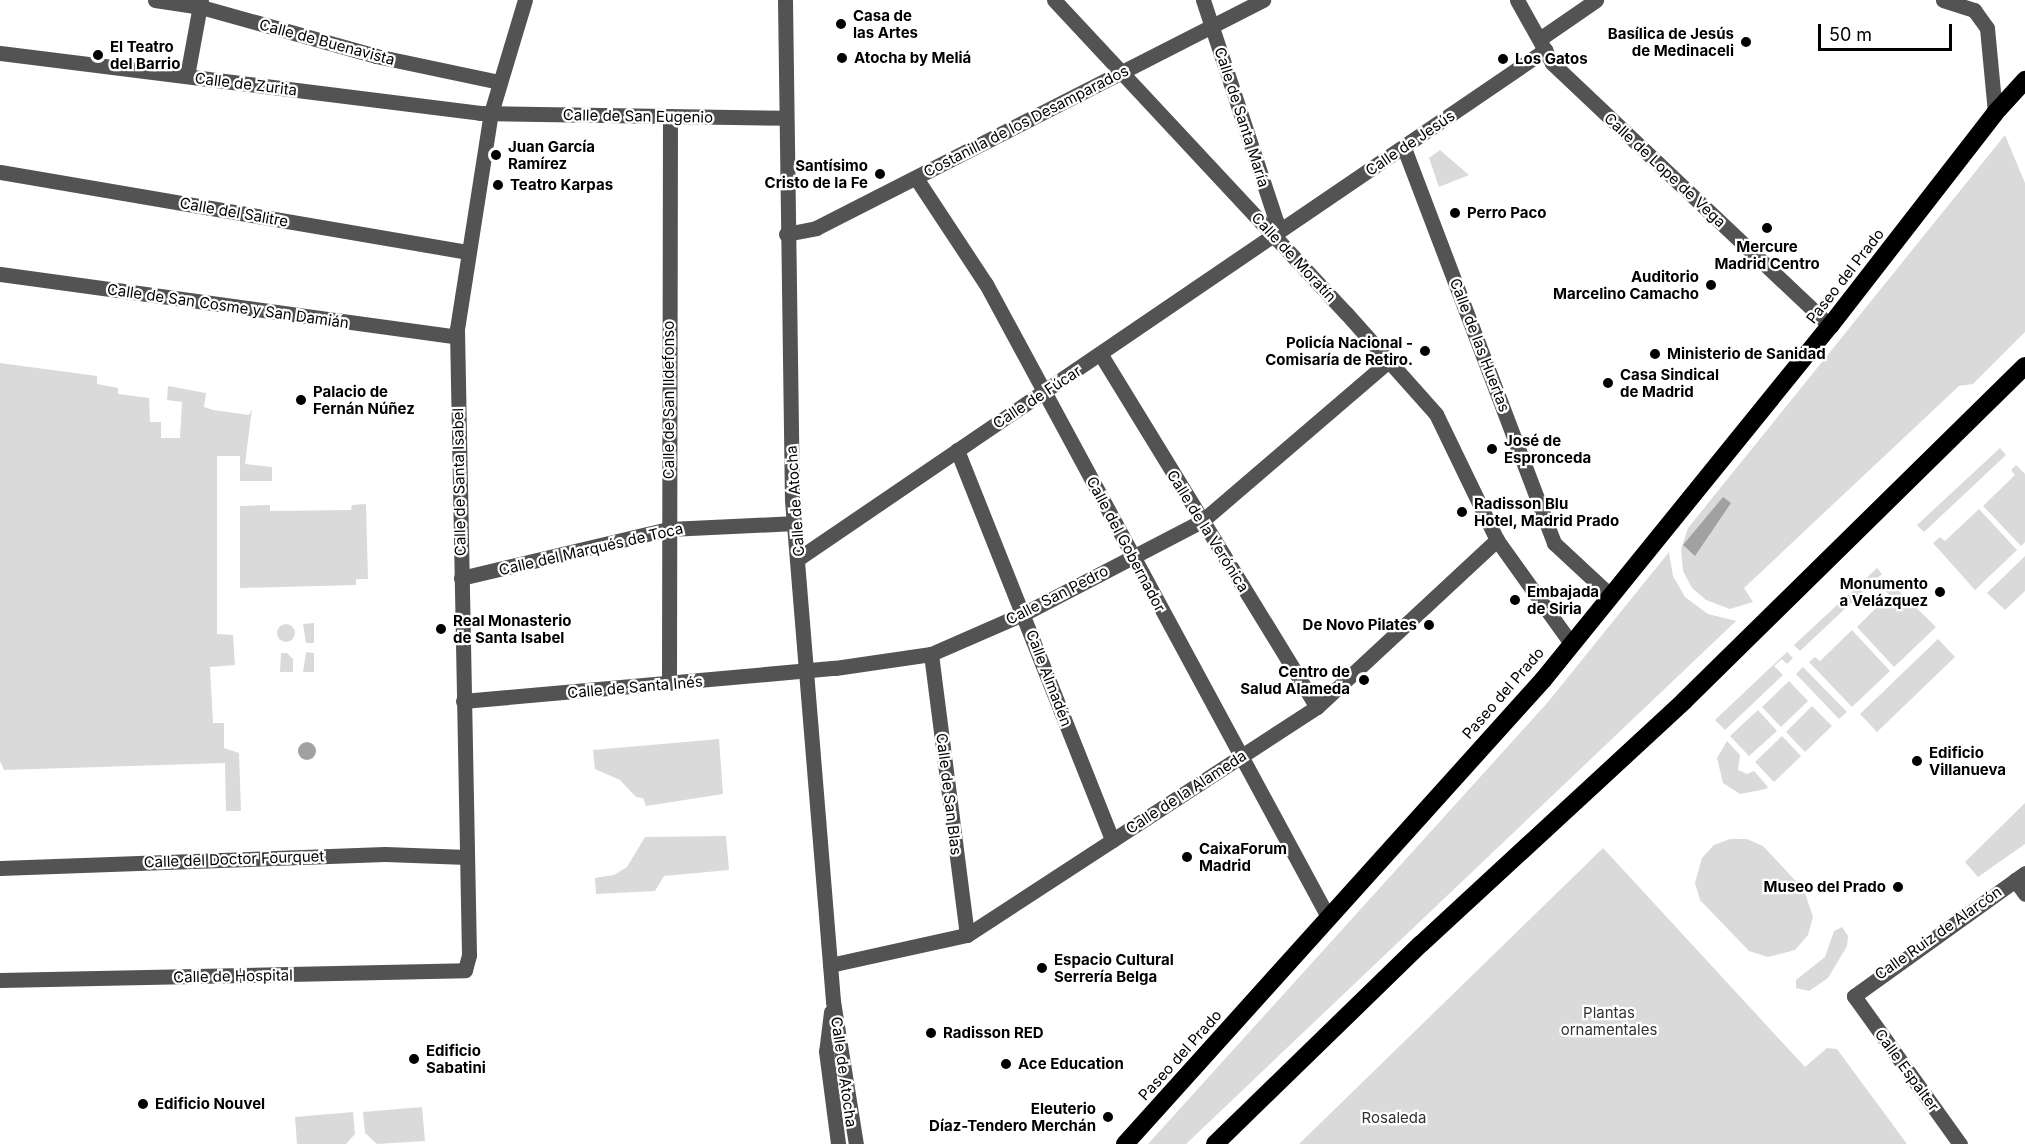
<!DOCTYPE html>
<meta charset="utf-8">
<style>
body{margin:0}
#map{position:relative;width:2025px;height:1144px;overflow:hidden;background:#fff;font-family:Inter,sans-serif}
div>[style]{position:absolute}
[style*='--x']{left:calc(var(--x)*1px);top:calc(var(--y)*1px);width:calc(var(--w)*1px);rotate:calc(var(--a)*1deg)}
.green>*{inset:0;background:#dadada}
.round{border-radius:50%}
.water>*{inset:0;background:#a1a1a1}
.minor>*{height:15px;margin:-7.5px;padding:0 7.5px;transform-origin:7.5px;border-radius:7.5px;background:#535353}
.highway>*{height:18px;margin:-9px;padding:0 9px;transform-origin:9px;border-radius:9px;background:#000}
.dots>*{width:16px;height:16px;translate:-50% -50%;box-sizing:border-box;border:3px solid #fff;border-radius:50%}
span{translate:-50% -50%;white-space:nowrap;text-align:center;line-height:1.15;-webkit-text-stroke:4.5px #fff;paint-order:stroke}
.poi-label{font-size:15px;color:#000;font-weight:700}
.left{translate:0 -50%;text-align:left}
.right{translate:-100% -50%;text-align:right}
.street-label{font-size:15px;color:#000}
.park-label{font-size:15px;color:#313131}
.scale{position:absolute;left:1818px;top:24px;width:134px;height:27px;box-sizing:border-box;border:3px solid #000;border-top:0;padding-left:8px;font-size:18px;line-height:21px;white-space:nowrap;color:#000;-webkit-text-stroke:4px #fff;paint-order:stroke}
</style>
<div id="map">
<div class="green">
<div style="clip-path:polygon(2005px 135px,2025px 183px,2025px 332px,1973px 384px,1959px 386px,1744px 588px,1753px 602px,1730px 609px,1706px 600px,1692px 588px,1683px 571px,1681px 549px,1688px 528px)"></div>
<div style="clip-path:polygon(1440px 150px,1469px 175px,1439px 187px,1429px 158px)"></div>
<div style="clip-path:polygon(0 363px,97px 376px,97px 384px,118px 388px,118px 394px,149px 398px,150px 422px,161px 422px,161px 438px,180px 438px,182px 402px,167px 400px,168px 386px,206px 393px,204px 407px,213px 410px,249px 415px,252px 409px,245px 464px,272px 467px,272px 481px,240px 481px,240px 456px,217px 456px,217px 634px,233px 635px,235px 665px,210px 667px,213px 723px,224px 723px,224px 748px,239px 753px,241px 811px,226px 811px,225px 763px,4px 770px,0 761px)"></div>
<div style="clip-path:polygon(2000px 448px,2006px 455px,1924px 532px,1917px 525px)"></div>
<div style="clip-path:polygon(2016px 465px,2025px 474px,2025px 542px,2021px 546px,1983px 506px,2015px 475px,2011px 470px)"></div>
<div style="clip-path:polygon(366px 504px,368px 579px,356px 579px,356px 585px,240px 588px,240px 506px,270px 505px,270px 511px,351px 510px,352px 505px)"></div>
<div style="clip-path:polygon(1979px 509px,2017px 550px,1975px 590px,1933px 543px,1940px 537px,1945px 541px)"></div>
<div style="clip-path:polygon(1669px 552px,1673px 576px,1685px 597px,1708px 614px,1736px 621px,1186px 1144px,1148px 1144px,1548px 702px)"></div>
<div style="clip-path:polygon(2025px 556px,2025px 591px,2005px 610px,1987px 593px)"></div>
<div style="clip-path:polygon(1877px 568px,1882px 574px,1800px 651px,1794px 645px)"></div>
<div style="clip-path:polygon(1892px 584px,1936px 627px,1894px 667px,1857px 627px,1889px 595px,1885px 591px)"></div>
<div style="clip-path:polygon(314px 623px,314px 643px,306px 643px,303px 624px)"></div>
<div class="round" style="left:277px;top:624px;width:18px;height:18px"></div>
<div style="clip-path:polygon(1852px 630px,1890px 671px,1852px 707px,1809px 662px,1815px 657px,1820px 661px)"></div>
<div style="clip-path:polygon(1938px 639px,1955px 657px,1877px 732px,1860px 714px)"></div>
<div style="clip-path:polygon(306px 652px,314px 653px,314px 672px,303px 672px)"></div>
<div style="clip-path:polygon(1787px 652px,1793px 658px,1787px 664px,1782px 659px,1774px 666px,1783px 675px,1725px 730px,1715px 720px)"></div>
<div style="clip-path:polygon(281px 653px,287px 653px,293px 659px,293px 672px,280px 672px)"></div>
<div style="clip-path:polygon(1803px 667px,1847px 712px,1839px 719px,1796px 674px)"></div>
<div style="clip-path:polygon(1789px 681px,1808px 701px,1781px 727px,1762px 707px)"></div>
<div style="clip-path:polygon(1812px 706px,1832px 726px,1805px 752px,1786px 732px)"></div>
<div style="clip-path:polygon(1758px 710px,1777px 731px,1749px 756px,1730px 736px)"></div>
<div style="clip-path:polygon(1782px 736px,1801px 756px,1774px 782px,1755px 762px)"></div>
<div style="clip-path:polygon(719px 739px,723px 794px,646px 806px,643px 798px,636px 797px,620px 780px,595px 769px,593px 750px)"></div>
<div style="clip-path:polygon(1727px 741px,1740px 755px,1738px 770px,1747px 774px,1754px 771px,1768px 787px,1766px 789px,1740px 794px,1723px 783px,1717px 758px)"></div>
<div style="clip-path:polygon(2025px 803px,2025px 844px,1978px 877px,1965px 862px)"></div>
<div style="clip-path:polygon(726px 836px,729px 870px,664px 876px,655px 891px,596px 894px,595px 878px,614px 875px,627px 867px,645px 837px)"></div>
<div style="clip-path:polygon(1730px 839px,1747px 839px,1763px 846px,1804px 890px,1813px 917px,1808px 935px,1795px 950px,1768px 957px,1749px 951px,1700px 900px,1695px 883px,1702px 858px,1714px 845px)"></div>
<div style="clip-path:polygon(1603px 848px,1805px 1067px,1827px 1048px,1837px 1049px,1907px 1144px,1299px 1144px)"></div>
<div style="clip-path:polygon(1842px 927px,1848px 936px,1847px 946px,1828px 978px,1809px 991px,1796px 988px,1796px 980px,1825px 957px,1834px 931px)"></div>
<div style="clip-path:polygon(422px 1107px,425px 1141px,377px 1144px,365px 1133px,363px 1112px)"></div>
<div style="clip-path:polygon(353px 1112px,355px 1134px,346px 1144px,297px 1144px,295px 1117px)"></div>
</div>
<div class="water">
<div style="clip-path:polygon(1723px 497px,1731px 503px,1695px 556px,1683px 545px)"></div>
<div class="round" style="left:298px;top:742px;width:18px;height:18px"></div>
</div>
<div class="minor">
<div style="--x:155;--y:0;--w:47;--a:8.7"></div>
<div style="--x:201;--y:7;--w:182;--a:15.6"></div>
<div style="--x:376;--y:56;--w:126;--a:11.9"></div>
<div style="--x:785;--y:0;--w:500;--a:89.2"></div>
<div style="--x:792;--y:500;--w:503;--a:85.32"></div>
<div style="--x:833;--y:1001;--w:145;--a:80.9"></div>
<div style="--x:1054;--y:0;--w:428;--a:47"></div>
<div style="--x:1346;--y:313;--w:135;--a:48.3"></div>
<div style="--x:1436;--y:414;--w:140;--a:64.2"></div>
<div style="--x:1497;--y:540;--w:125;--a:54.4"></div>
<div style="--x:1203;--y:0;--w:233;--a:71.7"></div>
<div style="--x:1276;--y:221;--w:13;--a:103"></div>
<div style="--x:1517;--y:0;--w:72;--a:60.9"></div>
<div style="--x:1552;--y:63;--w:383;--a:43.4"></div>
<div style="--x:1943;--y:0;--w:33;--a:18"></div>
<div style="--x:1974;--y:10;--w:22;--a:54"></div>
<div style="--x:1987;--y:28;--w:85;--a:84.6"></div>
<div style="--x:1541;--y:38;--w:67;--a:-34.6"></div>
<div style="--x:0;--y:53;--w:484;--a:7.1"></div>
<div style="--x:480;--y:113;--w:305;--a:0.9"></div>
<div style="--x:187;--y:76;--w:77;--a:-79.6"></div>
<div style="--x:1404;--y:148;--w:423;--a:69.2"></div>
<div style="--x:1554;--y:543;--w:76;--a:42.9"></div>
<div style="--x:0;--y:172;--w:475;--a:9.7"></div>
<div style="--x:916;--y:178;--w:127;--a:56.6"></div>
<div style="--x:986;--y:284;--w:717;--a:61.61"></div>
<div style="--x:786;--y:234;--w:31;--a:-11"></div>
<div style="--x:816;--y:228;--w:502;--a:-27.02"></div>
<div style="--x:0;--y:274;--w:461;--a:7.8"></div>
<div style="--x:1101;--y:355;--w:413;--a:58.5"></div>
<div style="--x:957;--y:450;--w:420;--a:68.3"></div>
<div style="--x:799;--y:558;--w:903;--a:-34.25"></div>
<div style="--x:461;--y:578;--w:214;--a:-13.3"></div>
<div style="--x:669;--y:529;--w:126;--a:-2.7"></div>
<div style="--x:931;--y:654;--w:283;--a:82.7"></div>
<div style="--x:669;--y:683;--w:567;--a:-89.9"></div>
<div style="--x:463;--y:701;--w:373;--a:-5.1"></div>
<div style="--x:835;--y:668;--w:97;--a:-8.3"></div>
<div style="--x:931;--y:654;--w:103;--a:-23.6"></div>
<div style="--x:1025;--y:613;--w:199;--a:-27.5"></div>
<div style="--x:1202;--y:521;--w:246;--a:-40.6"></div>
<div style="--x:0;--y:868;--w:385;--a:-2.1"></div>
<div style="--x:385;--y:854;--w:82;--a:2.1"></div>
<div style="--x:2015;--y:880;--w:17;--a:54"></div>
<div style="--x:830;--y:965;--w:140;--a:-12.4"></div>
<div style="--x:967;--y:935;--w:418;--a:-33.1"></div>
<div style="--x:1317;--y:707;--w:246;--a:-42.9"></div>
<div style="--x:0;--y:980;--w:465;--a:-1.2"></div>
<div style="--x:465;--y:970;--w:16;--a:-75"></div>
<div style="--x:469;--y:955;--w:626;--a:-91.1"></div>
<div style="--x:457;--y:329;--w:219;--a:-81.1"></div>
<div style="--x:491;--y:113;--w:118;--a:-73.3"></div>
<div style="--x:831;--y:1012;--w:39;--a:97"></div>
<div style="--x:826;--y:1051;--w:94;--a:82.6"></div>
<div style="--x:1960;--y:1144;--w:182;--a:-125.6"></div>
<div style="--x:1854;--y:996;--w:211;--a:-35.7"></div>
</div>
<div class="highway">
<div style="--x:1125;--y:1144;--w:625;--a:-47.99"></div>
<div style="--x:1543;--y:680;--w:456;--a:-51"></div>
<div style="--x:1830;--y:326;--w:269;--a:-52.2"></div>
<div style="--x:1995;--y:113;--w:45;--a:-47.7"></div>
<div style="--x:1215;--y:1144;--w:287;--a:-44.2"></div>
<div style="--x:1421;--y:944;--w:358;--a:-42.7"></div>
<div style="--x:1684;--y:701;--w:478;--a:-44.5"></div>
</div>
<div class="dots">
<div style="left:841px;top:24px;background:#000"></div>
<div style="left:1746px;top:42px;background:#000"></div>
<div style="left:98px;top:55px;background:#000"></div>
<div style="left:842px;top:58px;background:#000"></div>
<div style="left:1503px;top:59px;background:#000"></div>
<div style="left:496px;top:155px;background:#000"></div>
<div style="left:880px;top:174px;background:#000"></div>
<div style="left:498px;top:185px;background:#000"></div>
<div style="left:1455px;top:213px;background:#000"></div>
<div style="left:1767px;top:228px;background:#000"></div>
<div style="left:1711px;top:285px;background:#000"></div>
<div style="left:1425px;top:351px;background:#000"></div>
<div style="left:1655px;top:354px;background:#000"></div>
<div style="left:1608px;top:383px;background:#000"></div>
<div style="left:301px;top:400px;background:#000"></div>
<div style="left:1492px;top:449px;background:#000"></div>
<div style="left:1462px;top:512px;background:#000"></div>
<div style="left:1940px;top:592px;background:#000"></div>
<div style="left:1515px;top:600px;background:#000"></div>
<div style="left:1429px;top:625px;background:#000"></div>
<div style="left:441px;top:629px;background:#000"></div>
<div style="left:1364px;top:680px;background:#000"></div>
<div style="left:1917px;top:761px;background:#000"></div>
<div style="left:1187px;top:857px;background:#000"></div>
<div style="left:1898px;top:887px;background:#000"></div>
<div style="left:1042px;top:968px;background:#000"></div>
<div style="left:931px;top:1033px;background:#000"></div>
<div style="left:414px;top:1059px;background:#000"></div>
<div style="left:1006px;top:1064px;background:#000"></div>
<div style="left:143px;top:1104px;background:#000"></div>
<div style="left:1108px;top:1117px;background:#000"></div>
</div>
<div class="poi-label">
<span class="left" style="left:853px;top:24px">Casa de<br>las Artes</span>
<span class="right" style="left:1734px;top:42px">Basílica de Jesús<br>de Medinaceli</span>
<span class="left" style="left:110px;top:55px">El Teatro<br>del Barrio</span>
<span class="left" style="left:854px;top:58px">Atocha by Meliá</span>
<span class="left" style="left:1515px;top:59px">Los Gatos</span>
<span class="left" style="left:508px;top:155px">Juan García<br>Ramírez</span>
<span class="right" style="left:868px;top:174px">Santísimo<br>Cristo de la Fe</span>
<span class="left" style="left:510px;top:185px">Teatro Karpas</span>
<span class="left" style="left:1467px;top:213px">Perro Paco</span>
<span style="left:1767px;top:255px">Mercure<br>Madrid Centro</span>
<span class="right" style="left:1699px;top:285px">Auditorio<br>Marcelino Camacho</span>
<span class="right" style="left:1413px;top:351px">Policía Nacional -<br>Comisaría de Retiro.</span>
<span class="left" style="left:1667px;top:354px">Ministerio de Sanidad</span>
<span class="left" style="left:1620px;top:383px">Casa Sindical<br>de Madrid</span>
<span class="left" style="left:313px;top:400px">Palacio de<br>Fernán Núñez</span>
<span class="left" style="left:1504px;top:449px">José de<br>Espronceda</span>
<span class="left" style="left:1474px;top:512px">Radisson Blu<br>Hotel, Madrid Prado</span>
<span class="right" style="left:1928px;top:592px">Monumento<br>a Velázquez</span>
<span class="left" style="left:1527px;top:600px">Embajada<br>de Siria</span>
<span class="left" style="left:453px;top:629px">Real Monasterio<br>de Santa Isabel</span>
<span class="right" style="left:1417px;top:625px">De Novo Pilates</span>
<span class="right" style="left:1350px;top:680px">Centro de<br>Salud Alameda</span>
<span class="left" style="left:1929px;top:761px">Edificio<br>Villanueva</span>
<span class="left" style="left:1199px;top:857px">CaixaForum<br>Madrid</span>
<span class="right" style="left:1886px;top:887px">Museo del Prado</span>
<span class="left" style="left:1054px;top:968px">Espacio Cultural<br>Serrería Belga</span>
<span class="left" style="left:943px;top:1033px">Radisson RED</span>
<span class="left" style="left:426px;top:1059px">Edificio<br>Sabatini</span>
<span class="left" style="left:1018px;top:1064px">Ace Education</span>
<span class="left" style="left:155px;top:1104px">Edificio Nouvel</span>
<span class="right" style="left:1096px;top:1117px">Eleuterio<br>Díaz-Tendero Merchán</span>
</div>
<div class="street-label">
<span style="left:327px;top:42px;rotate:15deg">Calle de Buenavista</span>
<span style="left:246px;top:84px;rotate:7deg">Calle de Zurita</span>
<span style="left:638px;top:116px;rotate:1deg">Calle de San Eugenio</span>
<span style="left:1242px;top:117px;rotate:72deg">Calle de Santa María</span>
<span style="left:1026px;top:121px;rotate:-27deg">Costanilla de los Desamparados</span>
<span style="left:1410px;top:143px;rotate:-34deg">Calle de Jesús</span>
<span style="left:1665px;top:170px;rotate:43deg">Calle de Lope de Vega</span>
<span style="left:234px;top:212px;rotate:10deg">Calle del Salitre</span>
<span style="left:1294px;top:257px;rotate:47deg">Calle de Moratín</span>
<span style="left:1845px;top:276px;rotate:-52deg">Paseo del Prado</span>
<span style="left:228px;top:306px;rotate:8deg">Calle de San Cosme y San Damián</span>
<span style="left:1480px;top:345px;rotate:69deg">Calle de las Huertas</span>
<span style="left:1037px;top:397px;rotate:-33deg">Calle de Fúcar</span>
<span style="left:669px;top:400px;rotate:-90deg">Calle de San Ildefonso</span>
<span style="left:459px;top:482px;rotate:-91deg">Calle de Santa Isabel</span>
<span style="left:795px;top:501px;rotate:-94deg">Calle de Atocha</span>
<span style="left:1208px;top:531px;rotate:58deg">Calle de la Verónica</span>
<span style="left:1126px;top:544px;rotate:62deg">Calle del Gobernador</span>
<span style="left:591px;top:549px;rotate:-13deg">Calle del Marqués de Toca</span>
<span style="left:1057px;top:595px;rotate:-27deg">Calle San Pedro</span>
<span style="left:1049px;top:678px;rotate:69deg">Calle Almadén</span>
<span style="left:635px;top:687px;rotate:-5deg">Calle de Santa Inés</span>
<span style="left:1503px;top:693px;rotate:-49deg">Paseo del Prado</span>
<span style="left:1186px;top:792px;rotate:-33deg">Calle de la Alameda</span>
<span style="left:949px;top:794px;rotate:83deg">Calle de San Blas</span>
<span style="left:234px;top:859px;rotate:-2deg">Calle del Doctor Fourquet</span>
<span style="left:1938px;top:933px;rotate:-35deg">Calle Ruiz de Alarcón</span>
<span style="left:233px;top:976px;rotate:-1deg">Calle de Hospital</span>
<span style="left:1180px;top:1055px;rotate:-48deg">Paseo del Prado</span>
<span style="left:1907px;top:1070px;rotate:54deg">Calle Espalter</span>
<span style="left:844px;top:1072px;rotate:82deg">Calle de Atocha</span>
</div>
<div class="park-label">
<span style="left:1609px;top:1021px">Plantas<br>ornamentales</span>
<span style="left:1394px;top:1118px">Rosaleda</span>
</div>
<div class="scale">50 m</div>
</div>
